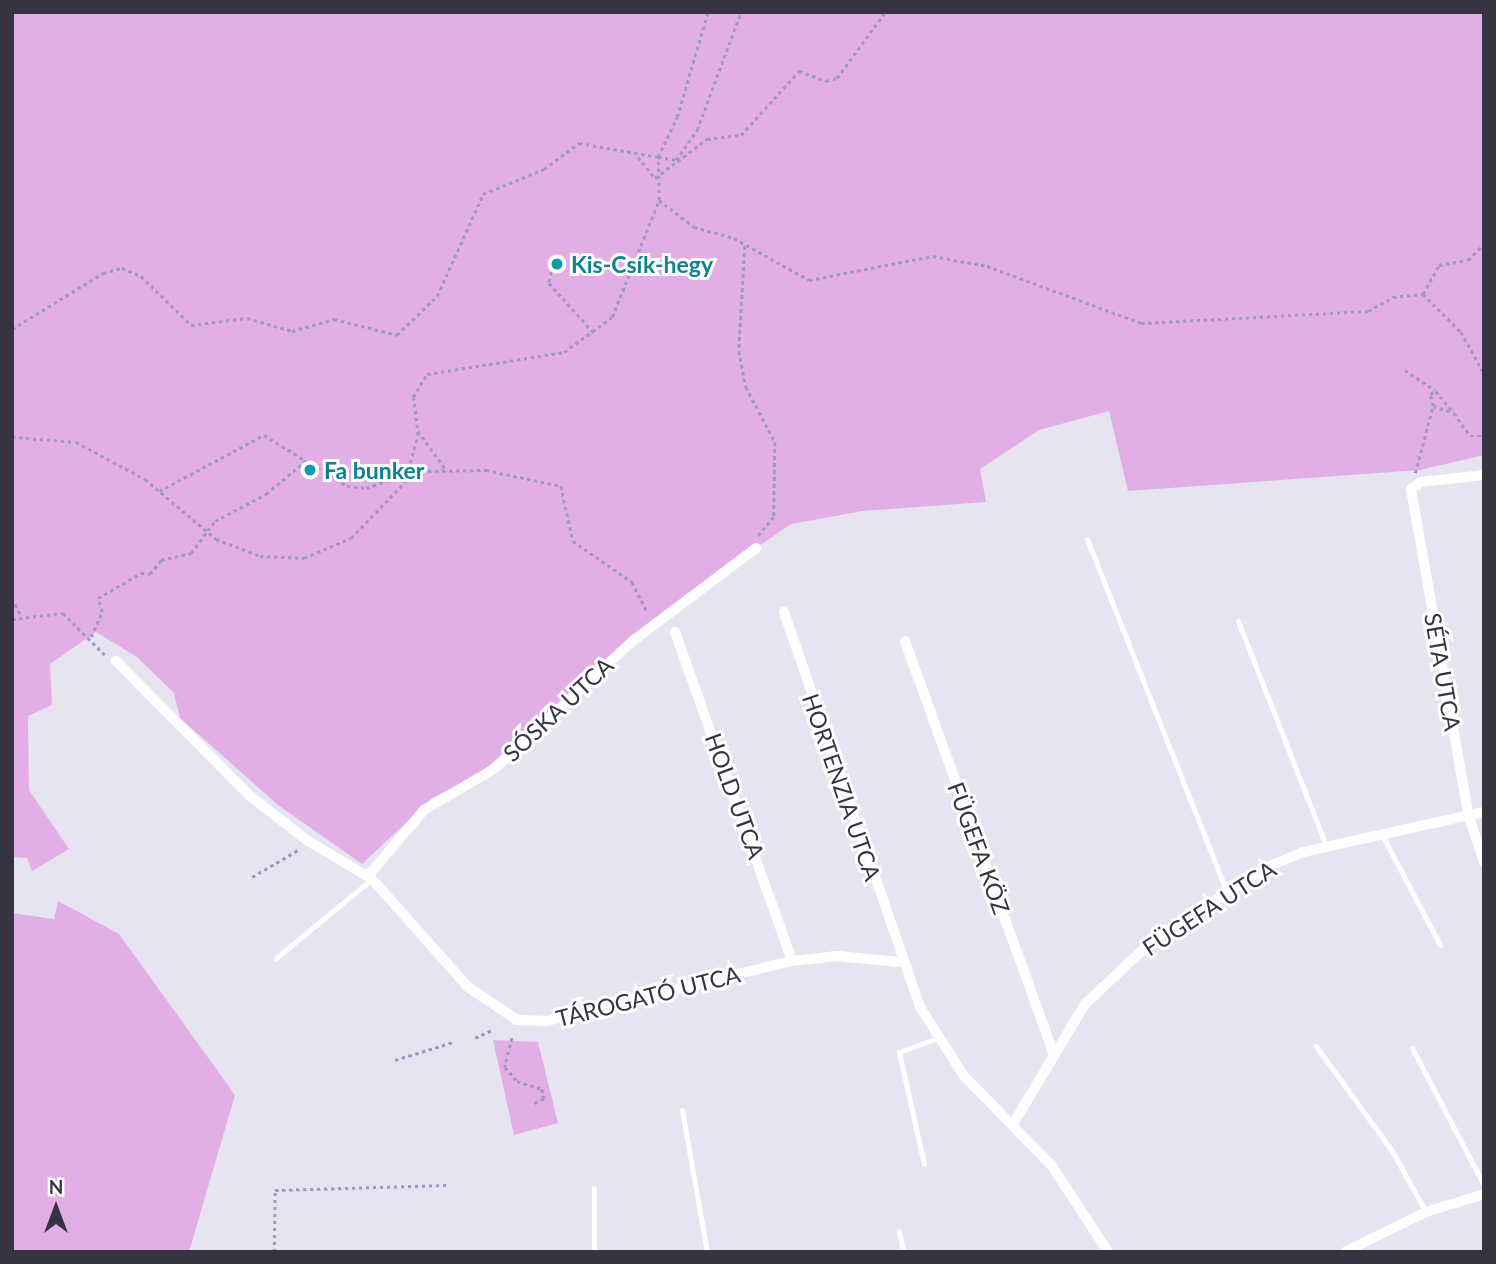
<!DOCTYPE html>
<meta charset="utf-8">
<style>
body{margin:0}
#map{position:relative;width:1496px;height:1264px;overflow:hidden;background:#e7e4f1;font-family:Lato,sans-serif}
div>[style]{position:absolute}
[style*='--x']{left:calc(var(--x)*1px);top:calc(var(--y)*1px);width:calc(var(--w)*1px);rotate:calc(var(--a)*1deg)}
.green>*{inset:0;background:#e2aee5}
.path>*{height:2.5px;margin-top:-1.25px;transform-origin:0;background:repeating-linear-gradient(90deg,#9e99be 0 3.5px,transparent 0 7px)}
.service>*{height:5px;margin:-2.5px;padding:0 2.5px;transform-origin:2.5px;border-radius:2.5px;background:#fff}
.minor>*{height:10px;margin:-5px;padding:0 5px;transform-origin:5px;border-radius:5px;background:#fff}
.dots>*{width:19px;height:19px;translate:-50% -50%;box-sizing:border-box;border:4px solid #fff;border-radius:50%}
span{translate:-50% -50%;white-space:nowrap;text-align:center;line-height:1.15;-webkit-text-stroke:6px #fff;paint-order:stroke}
.culture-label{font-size:23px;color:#0d838f;font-weight:700}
.left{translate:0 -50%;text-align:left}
.street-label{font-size:23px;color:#363443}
.frame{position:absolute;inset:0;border:14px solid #363443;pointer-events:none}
.north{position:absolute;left:21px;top:1173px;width:70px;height:70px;-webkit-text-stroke:5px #fff;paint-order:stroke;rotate:0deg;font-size:19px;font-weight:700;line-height:28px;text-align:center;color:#363443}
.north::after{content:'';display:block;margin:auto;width:24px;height:32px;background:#363443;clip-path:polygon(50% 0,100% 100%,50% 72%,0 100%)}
</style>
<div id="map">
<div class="green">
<div style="clip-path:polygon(12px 12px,1484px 12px,1484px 455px,1420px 470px,1128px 491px,1109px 411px,1039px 430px,980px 469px,986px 502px,863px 511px,791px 524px,663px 612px,481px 773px,432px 798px,362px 864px,278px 805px,180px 718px,174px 693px,137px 657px,96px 632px,50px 664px,52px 705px,28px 716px,29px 790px,69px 849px,32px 871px,27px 858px,12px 857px)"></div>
<div style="clip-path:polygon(58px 901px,119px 934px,235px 1095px,189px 1252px,12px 1252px,12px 913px,54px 919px)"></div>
<div style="clip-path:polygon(493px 1040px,538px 1042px,558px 1123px,514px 1135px)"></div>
</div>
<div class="path">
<div style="--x:638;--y:157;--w:27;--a:51"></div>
<div style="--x:655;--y:178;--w:65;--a:-36.9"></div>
<div style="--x:707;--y:139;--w:34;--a:-7"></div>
<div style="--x:741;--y:135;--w:86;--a:-47.8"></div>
<div style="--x:799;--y:71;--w:29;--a:20"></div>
<div style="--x:826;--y:81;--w:11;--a:-15"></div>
<div style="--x:837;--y:78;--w:82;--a:-54"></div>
<div style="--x:659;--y:200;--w:43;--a:-91.3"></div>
<div style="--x:658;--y:157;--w:18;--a:9"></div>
<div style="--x:676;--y:160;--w:37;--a:-55"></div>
<div style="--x:697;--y:130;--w:126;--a:-69.6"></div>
<div style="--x:745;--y:246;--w:105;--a:93.3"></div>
<div style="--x:739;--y:351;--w:37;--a:79"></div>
<div style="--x:746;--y:387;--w:62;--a:62.2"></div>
<div style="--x:775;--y:442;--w:75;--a:90.8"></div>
<div style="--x:774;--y:517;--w:26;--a:130"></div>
<div style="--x:553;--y:265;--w:18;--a:103"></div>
<div style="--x:549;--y:283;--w:67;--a:48"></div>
<div style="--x:1423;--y:294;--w:54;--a:45"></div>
<div style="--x:1461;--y:332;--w:47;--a:60.7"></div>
<div style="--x:12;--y:329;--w:107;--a:-31.6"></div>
<div style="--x:103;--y:273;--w:20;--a:-15"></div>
<div style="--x:122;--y:268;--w:21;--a:23"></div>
<div style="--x:141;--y:276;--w:70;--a:44.4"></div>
<div style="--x:191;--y:325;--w:56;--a:-7.1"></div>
<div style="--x:247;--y:318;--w:47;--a:16.1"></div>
<div style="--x:292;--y:331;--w:44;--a:-15.9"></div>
<div style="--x:334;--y:319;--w:65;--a:14.3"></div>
<div style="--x:397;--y:335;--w:56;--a:-44.3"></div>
<div style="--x:437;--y:296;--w:112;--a:-65.7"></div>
<div style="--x:483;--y:194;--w:66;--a:-22.3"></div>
<div style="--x:544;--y:169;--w:44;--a:-36.6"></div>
<div style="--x:579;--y:143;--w:80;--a:10"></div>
<div style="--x:658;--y:157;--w:44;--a:-64.6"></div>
<div style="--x:677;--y:117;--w:109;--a:-73.6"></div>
<div style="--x:1405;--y:370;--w:36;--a:34"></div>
<div style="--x:1433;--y:406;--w:12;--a:-104"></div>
<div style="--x:1430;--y:394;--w:7;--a:-27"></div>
<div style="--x:1436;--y:391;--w:28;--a:51"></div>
<div style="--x:418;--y:431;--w:49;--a:54.1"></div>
<div style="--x:12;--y:437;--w:64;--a:4.5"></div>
<div style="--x:76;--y:442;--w:78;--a:28.2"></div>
<div style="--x:145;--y:479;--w:93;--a:40.2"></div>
<div style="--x:216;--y:539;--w:47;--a:21.1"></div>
<div style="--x:260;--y:556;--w:44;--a:2.6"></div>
<div style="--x:304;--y:558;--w:51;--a:-23.1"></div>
<div style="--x:351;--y:538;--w:76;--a:-46.1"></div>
<div style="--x:404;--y:483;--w:50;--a:-73.7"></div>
<div style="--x:418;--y:435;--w:38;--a:-97"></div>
<div style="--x:413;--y:397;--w:27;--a:-59"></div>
<div style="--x:427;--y:374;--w:139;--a:-9.1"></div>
<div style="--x:564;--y:352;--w:59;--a:-36.1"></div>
<div style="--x:612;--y:317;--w:126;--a:-68.1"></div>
<div style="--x:659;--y:200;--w:44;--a:37.6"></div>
<div style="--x:694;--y:227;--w:41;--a:15.4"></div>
<div style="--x:734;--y:238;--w:86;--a:29.2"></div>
<div style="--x:809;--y:280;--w:126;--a:-11"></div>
<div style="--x:933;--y:256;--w:55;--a:10.5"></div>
<div style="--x:987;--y:266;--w:164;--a:20.3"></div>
<div style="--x:1141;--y:323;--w:227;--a:-3"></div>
<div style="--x:1368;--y:311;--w:29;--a:-29"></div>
<div style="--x:1393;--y:297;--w:30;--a:-6"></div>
<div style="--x:1423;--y:294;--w:33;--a:-61"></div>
<div style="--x:1439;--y:265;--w:29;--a:-10"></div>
<div style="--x:1468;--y:260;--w:23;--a:-45"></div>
<div style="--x:1415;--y:473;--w:69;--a:-75"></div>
<div style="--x:1433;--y:406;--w:22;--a:18"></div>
<div style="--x:1454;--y:413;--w:28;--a:55"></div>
<div style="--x:1470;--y:436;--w:14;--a:0"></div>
<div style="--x:159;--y:491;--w:119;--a:-28.1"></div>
<div style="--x:264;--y:435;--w:97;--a:31.6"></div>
<div style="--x:347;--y:486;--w:19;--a:6"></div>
<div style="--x:366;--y:488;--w:51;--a:-19.5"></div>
<div style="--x:414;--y:471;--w:72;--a:-0.8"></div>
<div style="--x:486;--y:470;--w:77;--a:12"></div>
<div style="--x:561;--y:486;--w:56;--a:77.7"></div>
<div style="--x:573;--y:541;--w:72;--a:34.8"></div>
<div style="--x:632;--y:582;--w:35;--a:63"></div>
<div style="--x:12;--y:598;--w:18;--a:63"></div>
<div style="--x:12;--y:619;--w:51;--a:-6.7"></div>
<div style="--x:63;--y:613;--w:59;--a:45"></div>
<div style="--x:91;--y:637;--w:27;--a:-66"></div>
<div style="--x:102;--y:612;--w:15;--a:-106"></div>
<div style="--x:98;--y:598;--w:50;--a:-30.2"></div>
<div style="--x:141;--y:573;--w:9;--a:6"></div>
<div style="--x:150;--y:574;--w:18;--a:-52"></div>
<div style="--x:161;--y:560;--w:31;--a:-13"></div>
<div style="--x:191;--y:553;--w:40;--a:-53"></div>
<div style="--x:215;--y:521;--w:58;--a:-27.9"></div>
<div style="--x:266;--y:494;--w:56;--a:-39.9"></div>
<div style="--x:252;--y:877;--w:53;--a:-30.4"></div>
<div style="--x:475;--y:1038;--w:21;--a:-25"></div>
<div style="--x:512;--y:1038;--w:30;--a:104"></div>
<div style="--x:505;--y:1067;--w:18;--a:49"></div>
<div style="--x:517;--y:1081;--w:26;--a:18"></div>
<div style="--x:542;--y:1089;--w:10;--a:79"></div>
<div style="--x:544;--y:1099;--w:11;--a:153"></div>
<div style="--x:395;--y:1060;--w:61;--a:-17.2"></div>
<div style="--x:274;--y:1252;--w:62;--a:-89.1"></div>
<div style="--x:275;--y:1190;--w:172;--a:-1.7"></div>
</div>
<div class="service">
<div style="--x:1087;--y:539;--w:381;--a:68.4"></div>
<div style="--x:1238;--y:621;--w:242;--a:68.6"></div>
<div style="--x:1381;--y:833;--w:127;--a:62.2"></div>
<div style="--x:276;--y:958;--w:124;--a:-39.5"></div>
<div style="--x:1316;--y:1046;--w:130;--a:54.1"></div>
<div style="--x:1392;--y:1151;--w:70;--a:60.9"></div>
<div style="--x:1412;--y:1048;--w:155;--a:62.3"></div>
<div style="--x:682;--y:1110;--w:144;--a:80"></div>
<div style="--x:924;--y:1164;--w:115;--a:-102.6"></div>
<div style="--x:899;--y:1052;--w:41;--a:-19.7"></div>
<div style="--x:594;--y:1188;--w:64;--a:90"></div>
<div style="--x:899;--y:1231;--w:21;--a:79"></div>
</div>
<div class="minor">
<div style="--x:1484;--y:475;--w:63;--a:173.7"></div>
<div style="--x:1421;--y:482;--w:12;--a:145"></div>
<div style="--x:1411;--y:489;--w:333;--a:80"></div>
<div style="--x:1469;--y:817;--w:47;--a:71.6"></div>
<div style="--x:784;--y:612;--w:418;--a:71"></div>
<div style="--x:920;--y:1007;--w:82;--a:57.5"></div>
<div style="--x:964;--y:1076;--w:126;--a:45.6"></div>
<div style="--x:1052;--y:1166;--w:103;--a:56.9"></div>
<div style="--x:675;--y:632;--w:349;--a:70.4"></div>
<div style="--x:905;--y:641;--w:440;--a:70.2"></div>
<div style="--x:116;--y:661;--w:190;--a:45.2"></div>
<div style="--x:250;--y:796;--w:73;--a:37.8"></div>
<div style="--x:308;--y:841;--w:74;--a:30.7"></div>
<div style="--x:372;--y:879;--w:144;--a:48.4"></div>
<div style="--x:468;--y:987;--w:59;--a:34"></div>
<div style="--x:517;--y:1020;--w:30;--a:2"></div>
<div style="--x:547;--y:1021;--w:252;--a:-13.8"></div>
<div style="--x:792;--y:961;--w:45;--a:-6.3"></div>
<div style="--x:837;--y:956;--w:62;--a:5.5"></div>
<div style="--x:368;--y:876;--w:87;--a:-49.7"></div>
<div style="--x:424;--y:810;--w:81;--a:-30.4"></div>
<div style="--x:494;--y:769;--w:190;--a:-42.7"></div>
<div style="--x:634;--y:640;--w:153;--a:-37"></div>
<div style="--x:1015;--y:1121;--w:136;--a:-59.1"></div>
<div style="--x:1085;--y:1004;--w:89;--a:-43.2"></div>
<div style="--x:1150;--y:943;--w:137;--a:-33.1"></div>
<div style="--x:1265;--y:868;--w:41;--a:-22.8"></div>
<div style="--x:1303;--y:852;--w:185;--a:-12.5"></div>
<div style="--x:1345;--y:1252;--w:90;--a:-26.3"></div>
<div style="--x:1426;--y:1212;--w:61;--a:-17.2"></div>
</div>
<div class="dots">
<div style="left:557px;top:264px;background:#0f9aa8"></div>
<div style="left:310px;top:470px;background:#0f9aa8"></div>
</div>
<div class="culture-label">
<span class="left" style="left:571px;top:264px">Kis-Csík-hegy</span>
<span class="left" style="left:324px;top:470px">Fa bunker</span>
</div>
<div class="street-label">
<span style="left:1443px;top:672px;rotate:80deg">SÉTA UTCA</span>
<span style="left:558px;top:709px;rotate:-43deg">SÓSKA UTCA</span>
<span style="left:842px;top:787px;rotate:71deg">HORTENZIA UTCA</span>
<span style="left:735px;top:796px;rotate:70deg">HOLD UTCA</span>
<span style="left:979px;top:848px;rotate:70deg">FÜGEFA KÖZ</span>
<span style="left:1209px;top:908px;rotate:-33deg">FÜGEFA UTCA</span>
<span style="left:648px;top:996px;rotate:-14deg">TÁROGATÓ UTCA</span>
</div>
<div class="frame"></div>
<div class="north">N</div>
</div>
